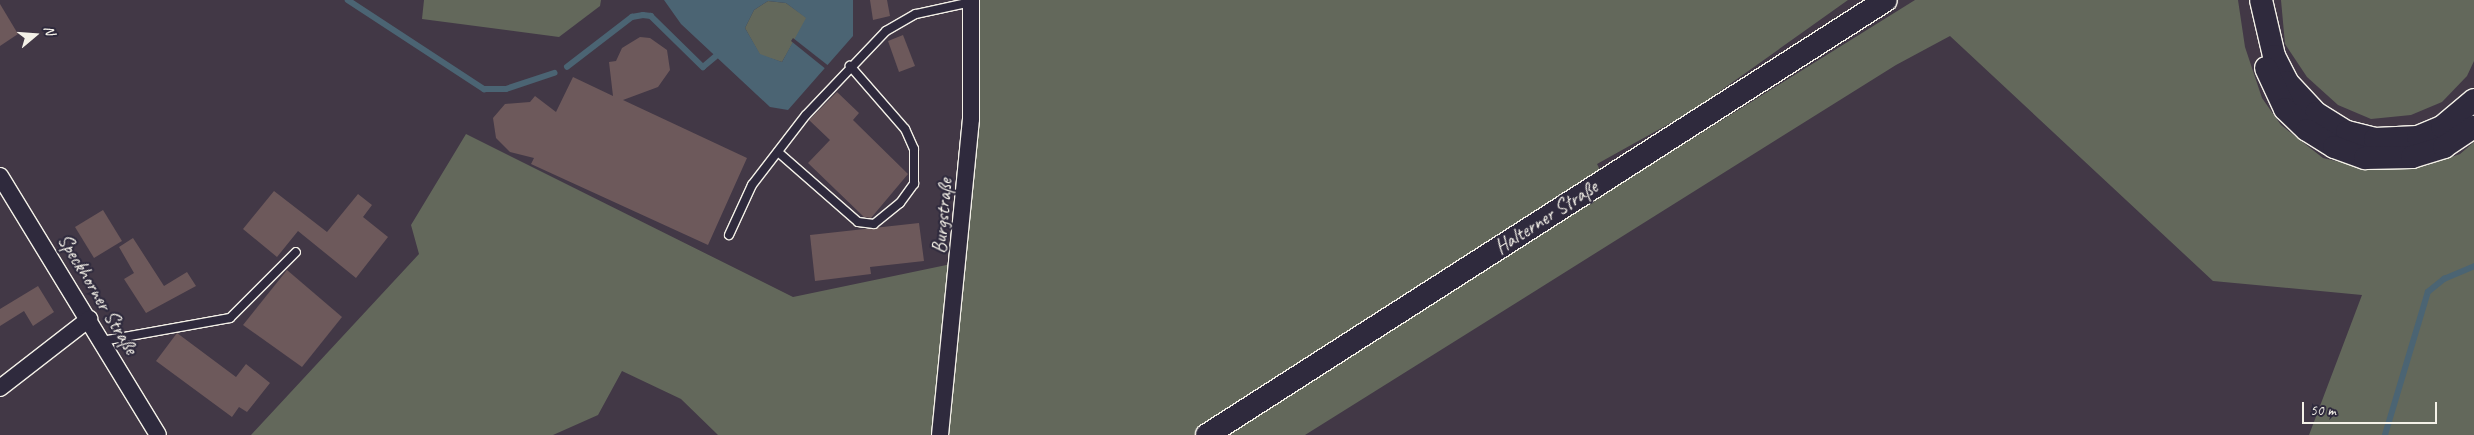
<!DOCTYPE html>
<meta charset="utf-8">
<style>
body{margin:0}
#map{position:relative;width:2474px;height:435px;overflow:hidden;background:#423846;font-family:Caveat,sans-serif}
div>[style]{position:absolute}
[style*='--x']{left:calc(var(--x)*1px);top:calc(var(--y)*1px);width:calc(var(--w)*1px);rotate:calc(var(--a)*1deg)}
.green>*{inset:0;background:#63685b}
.water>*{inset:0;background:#4b6473}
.pier>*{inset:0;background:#423846}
.stream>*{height:5.5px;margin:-2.75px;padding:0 2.75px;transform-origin:2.75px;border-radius:2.75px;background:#4b6473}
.building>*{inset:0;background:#6d595b}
.roads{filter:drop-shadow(1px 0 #f4f1e8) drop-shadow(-1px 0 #f4f1e8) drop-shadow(0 1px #f4f1e8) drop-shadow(0 -1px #f4f1e8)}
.service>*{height:8px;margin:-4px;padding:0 4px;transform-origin:4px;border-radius:4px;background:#2f2a3d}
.minor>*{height:16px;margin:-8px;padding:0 8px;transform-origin:8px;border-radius:8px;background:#2f2a3d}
.secondary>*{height:22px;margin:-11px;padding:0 11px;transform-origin:11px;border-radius:11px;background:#2f2a3d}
span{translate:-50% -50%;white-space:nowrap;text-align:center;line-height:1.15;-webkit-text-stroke:4.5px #2f2a3d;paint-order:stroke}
.street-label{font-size:20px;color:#f4f1e8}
.north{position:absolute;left:10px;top:10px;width:50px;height:50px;-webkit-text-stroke:4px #2f2a3d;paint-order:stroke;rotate:72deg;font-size:14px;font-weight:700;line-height:20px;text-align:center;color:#f4f1e8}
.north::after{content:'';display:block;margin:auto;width:18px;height:22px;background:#f4f1e8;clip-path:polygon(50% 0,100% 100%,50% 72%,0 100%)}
.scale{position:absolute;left:2302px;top:402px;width:135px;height:22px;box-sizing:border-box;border:2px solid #f4f1e8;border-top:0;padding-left:6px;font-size:15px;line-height:18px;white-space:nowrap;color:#f4f1e8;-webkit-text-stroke:4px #2f2a3d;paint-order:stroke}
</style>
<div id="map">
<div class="green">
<div style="clip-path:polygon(424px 0,601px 0,600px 6px,559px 37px,422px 19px)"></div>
<div style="clip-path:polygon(974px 0,1848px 0,1692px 111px,1597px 164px,1610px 190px,1915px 0,2238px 0,2245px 47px,2262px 98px,2281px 125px,2323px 158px,2370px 169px,2425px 166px,2460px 154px,2474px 142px,2474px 435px,2309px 435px,2362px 295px,2213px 281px,1950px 36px,1896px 65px,1305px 435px,946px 435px)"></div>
<div style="clip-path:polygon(2281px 0,2474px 0,2474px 61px,2467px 76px,2442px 102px,2411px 115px,2371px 119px,2338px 105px,2307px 77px,2285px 44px)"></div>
<div style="clip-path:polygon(768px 1px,786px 3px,807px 18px,782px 62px,760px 55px,745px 28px,754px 10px)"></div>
<div style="clip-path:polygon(466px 134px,793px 297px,956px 263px,937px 435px,718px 435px,681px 399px,622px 371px,598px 415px,553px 435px,251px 435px,419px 254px,411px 225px)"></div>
</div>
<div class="water">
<div style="clip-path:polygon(evenodd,664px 0,853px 0,853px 36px,788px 110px,770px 107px,681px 24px,664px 0,768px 1px,786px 3px,806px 18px,782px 62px,760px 54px,745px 28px,754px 10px,768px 1px)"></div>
</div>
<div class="pier">
<div style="clip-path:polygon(793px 38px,830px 67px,827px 70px,791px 41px)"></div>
</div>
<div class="stream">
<div style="--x:348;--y:0;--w:163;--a:33.2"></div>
<div style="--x:484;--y:89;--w:22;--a:0"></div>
<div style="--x:506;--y:89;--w:51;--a:-18.4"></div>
<div style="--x:567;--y:67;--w:82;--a:-37.6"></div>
<div style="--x:632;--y:17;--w:11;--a:-10"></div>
<div style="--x:643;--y:15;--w:8;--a:7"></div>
<div style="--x:651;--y:16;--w:73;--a:44.4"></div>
<div style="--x:703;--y:67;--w:16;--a:-40"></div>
<div style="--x:2385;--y:435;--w:149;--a:-73.3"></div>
<div style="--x:2428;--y:292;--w:21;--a:-39"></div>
<div style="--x:2444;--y:279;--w:33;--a:-23"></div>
</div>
<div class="building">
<div style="clip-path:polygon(870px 0,887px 0,890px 16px,873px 20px)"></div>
<div style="clip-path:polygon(0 4px,18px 34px,0 46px)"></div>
<div style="clip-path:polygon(903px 35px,915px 66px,899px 72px,888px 41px)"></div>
<div style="clip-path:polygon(640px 37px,650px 38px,667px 50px,670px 70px,658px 87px,623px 100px,747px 158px,708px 245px,531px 164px,534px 158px,510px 152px,496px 138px,493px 118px,505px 104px,530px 102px,535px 96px,556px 112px,573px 77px,613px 96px,609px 62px,616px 61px,622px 48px)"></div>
<div style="clip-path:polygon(837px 92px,859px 113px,853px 120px,908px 174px,871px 218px,864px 217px,808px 163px,830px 140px,809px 120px)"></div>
<div style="clip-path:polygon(274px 191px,327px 232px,358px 194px,372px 205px,363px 217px,388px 237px,356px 278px,298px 231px,277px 257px,243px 229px)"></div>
<div style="clip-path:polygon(103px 210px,122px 241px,94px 258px,75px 227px)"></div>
<div style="clip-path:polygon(919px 223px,924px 261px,870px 267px,871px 274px,815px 281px,810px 235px)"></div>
<div style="clip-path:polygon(133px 238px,164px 286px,187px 272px,196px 286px,146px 313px,124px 279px,134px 273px,119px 247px)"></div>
<div style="clip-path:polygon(287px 270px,342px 317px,302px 367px,243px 325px)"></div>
<div style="clip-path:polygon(38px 286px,54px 312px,33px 326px,24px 311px,0 326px,0 309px)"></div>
<div style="clip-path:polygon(177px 333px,236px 377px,246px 364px,270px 383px,247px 412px,239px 407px,232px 417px,156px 361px)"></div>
</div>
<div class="roads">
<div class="service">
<div style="--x:778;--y:152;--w:106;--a:41.2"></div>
<div style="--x:858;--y:222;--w:16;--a:7"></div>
<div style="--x:874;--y:224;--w:33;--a:-39"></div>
<div style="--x:900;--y:203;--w:24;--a:-54"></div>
<div style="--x:914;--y:184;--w:35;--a:-90"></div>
<div style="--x:914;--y:149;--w:22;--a:-114"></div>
<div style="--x:905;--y:129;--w:84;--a:-131.1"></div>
<div style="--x:729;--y:235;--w:55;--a:-65.3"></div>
<div style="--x:752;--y:185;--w:88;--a:-52.4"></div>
<div style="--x:806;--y:115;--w:116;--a:-46.4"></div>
<div style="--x:886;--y:31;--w:34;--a:-30"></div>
<div style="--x:916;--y:14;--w:56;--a:-12.3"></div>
<div style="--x:102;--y:341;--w:130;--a:-10.2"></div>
<div style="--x:230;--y:318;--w:93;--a:-45"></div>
</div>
<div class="minor">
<div style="--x:0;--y:176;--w:303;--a:58.6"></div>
<div style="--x:0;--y:388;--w:113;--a:-37.8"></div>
<div style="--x:940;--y:435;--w:318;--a:-84.4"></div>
<div style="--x:971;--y:119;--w:119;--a:-90"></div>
</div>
<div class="secondary">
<div style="--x:2261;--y:0;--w:57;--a:76.9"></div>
<div style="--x:2274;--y:56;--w:29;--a:63"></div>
<div style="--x:2287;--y:82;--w:42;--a:46.9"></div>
<div style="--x:2316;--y:113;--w:36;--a:32"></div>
<div style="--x:2347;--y:132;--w:29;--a:14"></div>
<div style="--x:2375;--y:139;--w:43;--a:-2.7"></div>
<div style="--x:2418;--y:137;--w:26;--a:-23"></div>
<div style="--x:2442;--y:127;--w:42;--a:-40.2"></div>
<div style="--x:2266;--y:68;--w:45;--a:65.1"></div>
<div style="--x:2285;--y:109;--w:30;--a:44"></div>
<div style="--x:2307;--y:130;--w:32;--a:32"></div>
<div style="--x:2334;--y:147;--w:33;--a:20"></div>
<div style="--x:2365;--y:158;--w:47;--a:-1.2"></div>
<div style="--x:2412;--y:157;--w:34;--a:-17"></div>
<div style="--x:2444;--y:147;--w:36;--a:-34"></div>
<div style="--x:1207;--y:435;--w:806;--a:-32.65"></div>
</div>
</div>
<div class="street-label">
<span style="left:942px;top:216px;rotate:-85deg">Burgstraße</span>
<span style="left:1546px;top:217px;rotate:-33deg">Halterner Straße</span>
<span style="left:98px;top:294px;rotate:59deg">Speckhorner Straße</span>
</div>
<div class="north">N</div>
<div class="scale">50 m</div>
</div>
